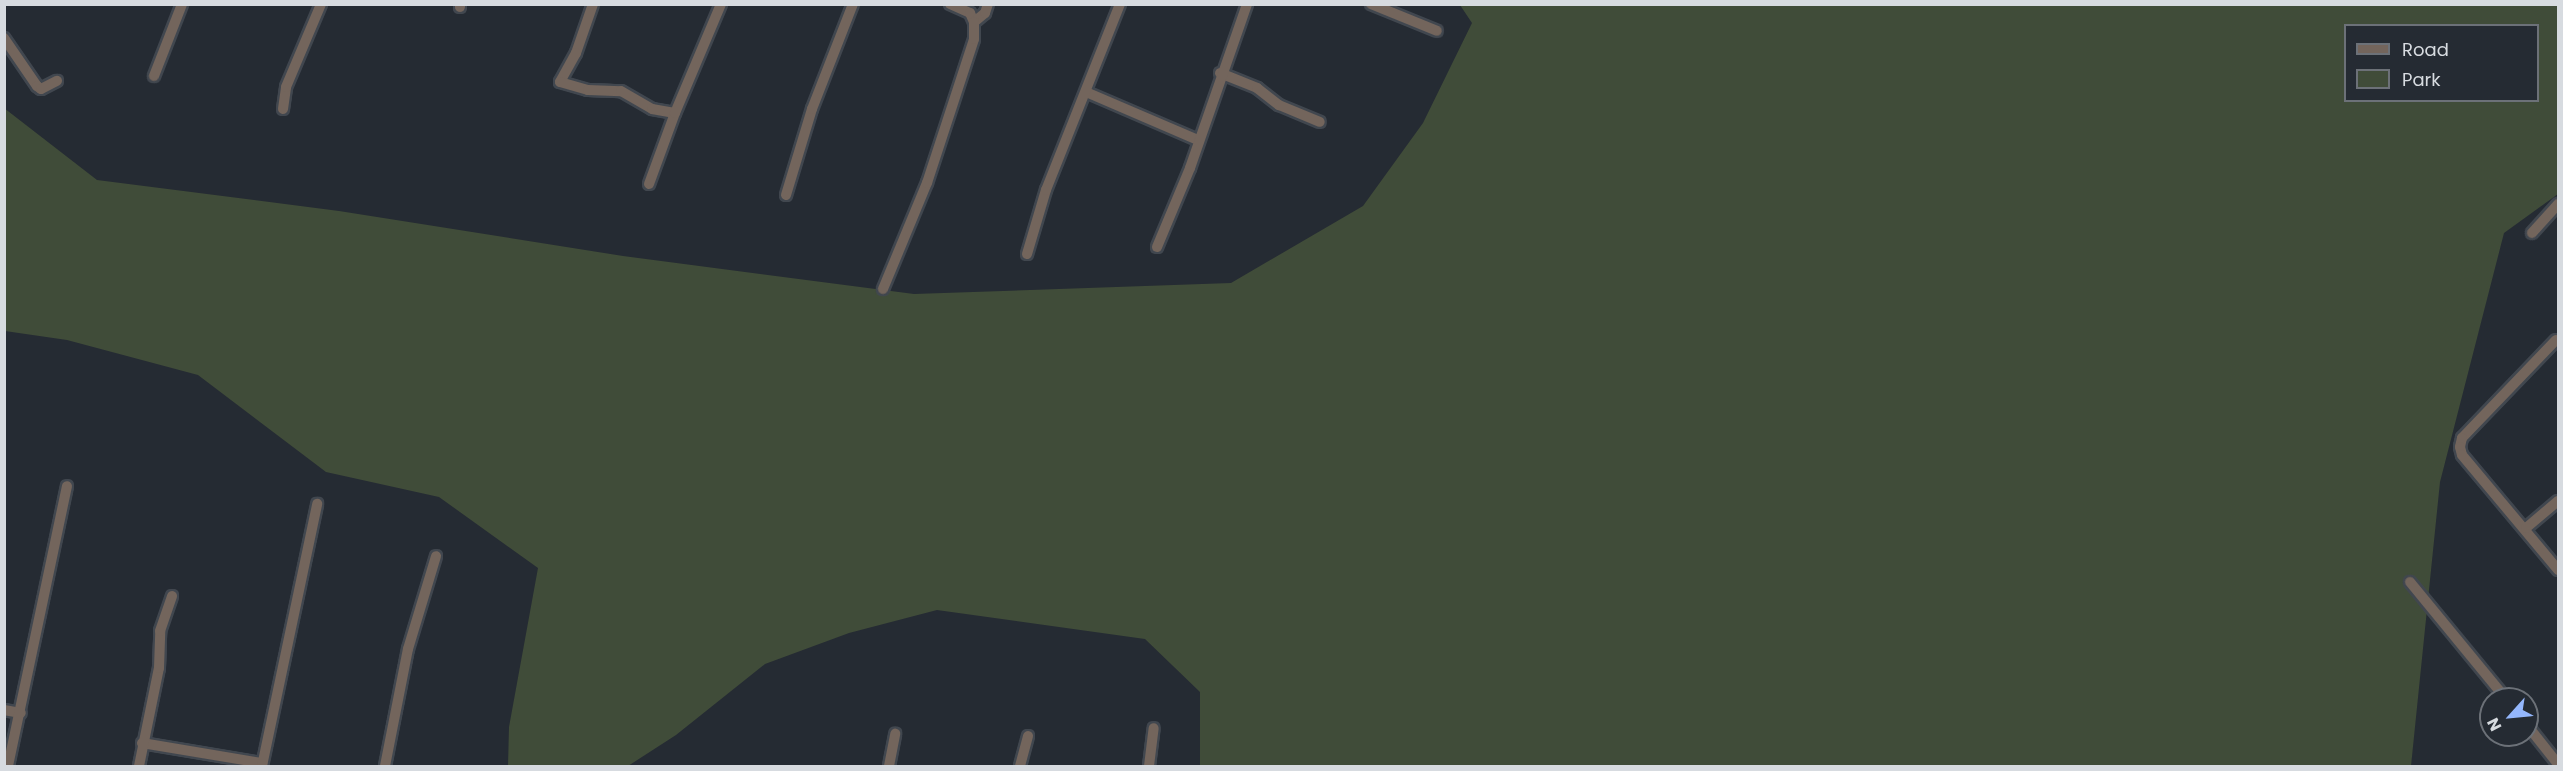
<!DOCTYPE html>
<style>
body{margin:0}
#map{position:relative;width:2563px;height:771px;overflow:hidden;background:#252b33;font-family:Poppins,sans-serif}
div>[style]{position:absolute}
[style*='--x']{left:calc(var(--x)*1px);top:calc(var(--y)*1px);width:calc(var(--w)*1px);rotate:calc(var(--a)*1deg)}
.green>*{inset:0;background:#404c39}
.roads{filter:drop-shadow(2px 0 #41474f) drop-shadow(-2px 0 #41474f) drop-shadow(0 2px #41474f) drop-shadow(0 -2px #41474f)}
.street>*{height:10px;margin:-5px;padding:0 5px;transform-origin:5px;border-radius:5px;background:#73655c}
span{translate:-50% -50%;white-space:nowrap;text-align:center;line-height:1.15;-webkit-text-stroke:6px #252b33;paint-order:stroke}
.frame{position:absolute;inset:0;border:6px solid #d7dbe0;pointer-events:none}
.legend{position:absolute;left:2344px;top:24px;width:195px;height:78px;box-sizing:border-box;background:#252b33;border:2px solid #6c7178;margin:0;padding:8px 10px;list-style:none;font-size:18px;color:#d7dbe0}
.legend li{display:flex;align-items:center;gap:12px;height:30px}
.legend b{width:30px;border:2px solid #6c7178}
.north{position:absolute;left:2479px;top:687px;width:60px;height:60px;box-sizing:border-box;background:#252b33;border:2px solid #6c7178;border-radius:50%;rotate:243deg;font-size:16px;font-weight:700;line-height:24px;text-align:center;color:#d7dbe0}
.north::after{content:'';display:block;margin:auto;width:21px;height:27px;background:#94b7fd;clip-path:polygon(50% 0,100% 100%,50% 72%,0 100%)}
</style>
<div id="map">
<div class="green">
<div style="clip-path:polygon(evenodd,1460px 5px,2558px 5px,2558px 194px,2504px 233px,2440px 482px,2411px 766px,1200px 766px,1200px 692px,1145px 639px,937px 610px,849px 633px,765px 664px,676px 735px,628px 766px,508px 766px,509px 727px,538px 568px,439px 497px,326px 472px,198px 375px,67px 340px,5px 331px,4px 108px,97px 180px,339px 211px,623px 256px,914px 294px,1231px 283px,1363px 206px,1423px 123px,1472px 23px,1460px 5px,2346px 26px,2538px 26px,2538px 100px,2346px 100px,2346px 26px)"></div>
</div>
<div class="roads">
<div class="street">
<div style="--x:593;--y:4;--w:52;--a:109.1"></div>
<div style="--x:576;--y:53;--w:33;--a:119"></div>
<div style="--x:560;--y:82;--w:29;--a:16"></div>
<div style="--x:588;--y:90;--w:33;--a:2"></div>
<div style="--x:621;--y:91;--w:36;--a:30"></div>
<div style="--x:652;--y:109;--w:23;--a:10"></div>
<div style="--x:950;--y:4;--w:22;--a:24"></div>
<div style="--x:970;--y:13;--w:10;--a:66"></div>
<div style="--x:974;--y:22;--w:14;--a:-39"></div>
<div style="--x:985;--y:13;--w:9;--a:-72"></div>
<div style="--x:1371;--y:4;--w:71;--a:22.2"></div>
<div style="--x:460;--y:7;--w:3;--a:-90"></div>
<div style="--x:4;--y:38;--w:58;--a:55.5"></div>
<div style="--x:37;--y:86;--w:5;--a:37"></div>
<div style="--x:41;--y:89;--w:18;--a:-27"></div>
<div style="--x:1220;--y:73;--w:40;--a:22"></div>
<div style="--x:1257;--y:88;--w:28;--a:38"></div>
<div style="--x:1279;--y:105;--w:44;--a:22.5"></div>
<div style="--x:154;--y:76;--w:77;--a:-68.7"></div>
<div style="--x:1086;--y:92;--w:122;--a:23.2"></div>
<div style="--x:283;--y:109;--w:22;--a:-82"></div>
<div style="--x:286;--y:87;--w:90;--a:-67.1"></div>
<div style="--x:649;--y:184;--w:76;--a:-69.9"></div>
<div style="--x:675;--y:113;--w:118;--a:-67.1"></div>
<div style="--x:786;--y:195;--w:90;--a:-73.2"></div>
<div style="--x:812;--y:109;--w:113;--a:-68.7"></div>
<div style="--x:2532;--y:233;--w:39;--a:-48"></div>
<div style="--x:1157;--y:247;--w:86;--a:-67.3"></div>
<div style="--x:1190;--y:168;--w:174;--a:-70.8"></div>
<div style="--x:1027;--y:254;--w:67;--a:-73.5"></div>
<div style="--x:1046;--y:190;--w:200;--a:-68.3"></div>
<div style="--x:883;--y:289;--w:115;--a:-67.5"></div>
<div style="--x:927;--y:183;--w:151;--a:-71.9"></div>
<div style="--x:974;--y:39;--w:17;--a:-90"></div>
<div style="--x:2556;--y:340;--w:136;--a:133.8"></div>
<div style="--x:2462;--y:438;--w:9;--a:103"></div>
<div style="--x:2460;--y:447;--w:8;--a:76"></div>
<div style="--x:2462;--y:455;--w:150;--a:50.1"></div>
<div style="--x:2526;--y:528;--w:42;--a:-40.2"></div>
<div style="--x:2410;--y:582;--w:151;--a:50.6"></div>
<div style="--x:4;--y:710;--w:17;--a:10"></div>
<div style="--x:2527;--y:725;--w:50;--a:51.5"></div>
<div style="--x:142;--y:743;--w:122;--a:9.5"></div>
<div style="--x:8;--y:766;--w:286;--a:-78.1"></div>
<div style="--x:139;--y:766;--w:100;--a:-78.5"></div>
<div style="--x:159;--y:668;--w:37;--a:-88"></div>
<div style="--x:160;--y:631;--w:37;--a:-71"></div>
<div style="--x:262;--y:766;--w:268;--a:-78.1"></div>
<div style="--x:385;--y:766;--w:119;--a:-78.9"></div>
<div style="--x:408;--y:649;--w:97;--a:-73.2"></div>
<div style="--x:889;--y:766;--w:33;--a:-79"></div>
<div style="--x:1020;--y:766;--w:31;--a:-75"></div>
<div style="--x:1149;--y:766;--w:38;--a:-83"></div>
</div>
</div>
<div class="frame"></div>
<ul class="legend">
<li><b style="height:8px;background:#73655c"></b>Road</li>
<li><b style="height:16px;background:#404c39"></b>Park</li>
</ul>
<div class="north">N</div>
</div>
